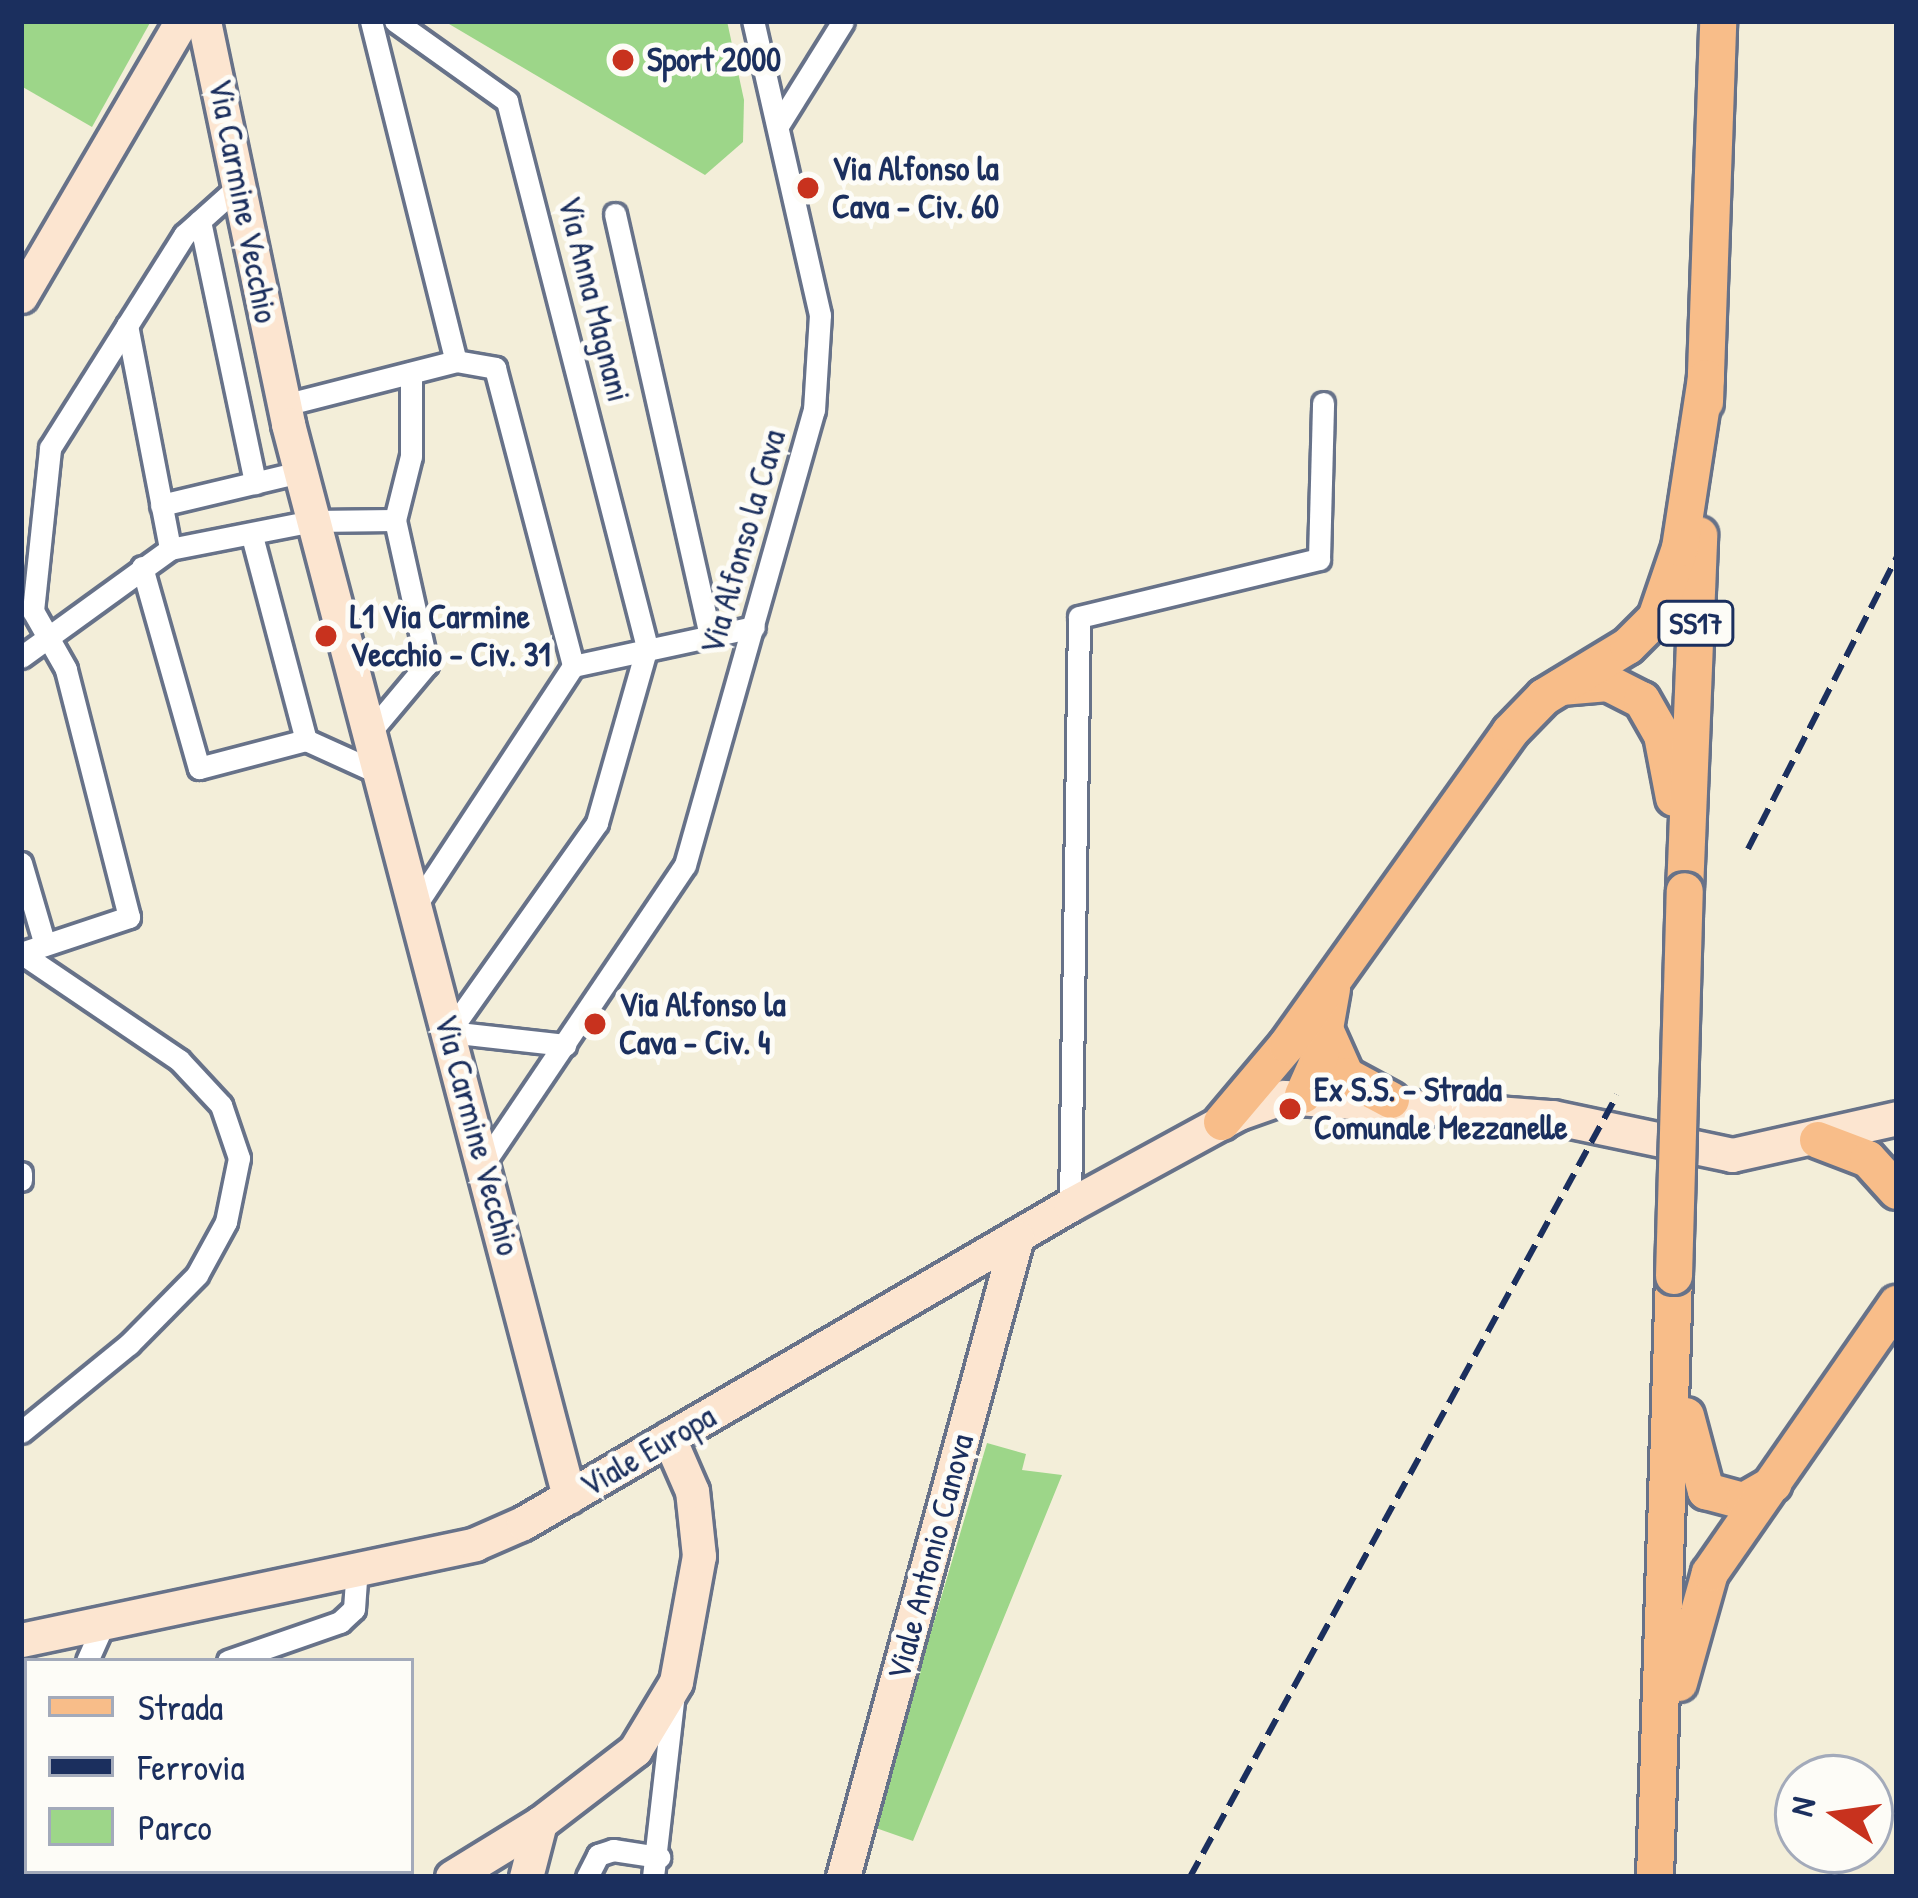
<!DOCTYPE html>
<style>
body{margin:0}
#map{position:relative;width:1918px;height:1898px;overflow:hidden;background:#f3eed9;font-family:"Patrick Hand",sans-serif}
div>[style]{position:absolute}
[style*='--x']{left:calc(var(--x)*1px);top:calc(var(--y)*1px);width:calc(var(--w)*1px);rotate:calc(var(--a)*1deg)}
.green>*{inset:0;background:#9dd689}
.roads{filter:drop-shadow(3px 0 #677289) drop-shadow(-3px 0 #677289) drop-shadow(0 3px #677289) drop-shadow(0 -3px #677289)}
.street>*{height:21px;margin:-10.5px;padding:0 10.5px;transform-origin:10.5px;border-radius:10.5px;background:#fff}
.secondary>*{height:33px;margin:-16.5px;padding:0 16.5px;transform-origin:16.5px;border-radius:16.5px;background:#fce5d0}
.primary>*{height:36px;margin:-18px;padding:0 18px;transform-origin:18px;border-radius:18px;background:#f8bd89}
.rail>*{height:6px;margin-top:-3px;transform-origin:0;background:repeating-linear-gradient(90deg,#1b2f5e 0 18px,transparent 0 27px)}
.bridges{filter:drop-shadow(3px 0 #677289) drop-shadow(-3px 0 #677289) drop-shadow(0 3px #677289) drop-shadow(0 -3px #677289)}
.primary-bridge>*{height:36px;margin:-18px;padding:0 18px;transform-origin:18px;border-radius:18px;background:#f8bd89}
.dots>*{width:33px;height:33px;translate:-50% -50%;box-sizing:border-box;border:6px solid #fdfcf7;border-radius:50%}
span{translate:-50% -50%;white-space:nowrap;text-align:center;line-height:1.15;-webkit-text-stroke:10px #fdfcf7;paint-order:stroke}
.shield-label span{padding:3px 9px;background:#fdfcf7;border:3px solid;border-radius:9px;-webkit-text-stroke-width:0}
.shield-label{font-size:30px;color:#1b2f5e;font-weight:700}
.poi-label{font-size:33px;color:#1b2f5e;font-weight:700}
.left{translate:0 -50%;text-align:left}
.street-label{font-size:33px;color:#1b2f5e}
.frame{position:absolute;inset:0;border:24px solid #1b2f5e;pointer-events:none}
.legend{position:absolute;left:24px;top:1658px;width:390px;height:216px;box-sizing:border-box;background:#fdfcf7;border:3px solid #a3aaba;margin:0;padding:15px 21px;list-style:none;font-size:36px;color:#1b2f5e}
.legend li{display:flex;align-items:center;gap:24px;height:60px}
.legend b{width:60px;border:3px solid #a3aaba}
.north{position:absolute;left:1774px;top:1754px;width:120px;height:120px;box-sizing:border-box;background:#fdfcf7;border:3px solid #a3aaba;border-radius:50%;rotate:283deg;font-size:33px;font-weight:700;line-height:48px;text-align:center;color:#1b2f5e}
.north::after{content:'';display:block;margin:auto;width:42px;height:54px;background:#c8321e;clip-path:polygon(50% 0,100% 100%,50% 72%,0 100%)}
</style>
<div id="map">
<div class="green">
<div style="clip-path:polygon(21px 21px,151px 21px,92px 127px,21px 86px)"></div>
<div style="clip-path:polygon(444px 21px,727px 21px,744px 100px,743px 142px,705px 175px)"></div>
<div style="clip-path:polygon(987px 1443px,1026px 1454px,1022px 1470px,1062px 1475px,913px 1841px,873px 1827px)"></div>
</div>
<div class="roads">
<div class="street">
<div style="--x:371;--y:21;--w:350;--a:76"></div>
<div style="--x:456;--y:361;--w:40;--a:10"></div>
<div style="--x:495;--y:368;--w:308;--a:75.3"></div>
<div style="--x:395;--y:21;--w:138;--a:35.5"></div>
<div style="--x:507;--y:101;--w:564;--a:75.62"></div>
<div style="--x:647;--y:647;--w:183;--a:105.9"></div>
<div style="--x:597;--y:823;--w:256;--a:125.3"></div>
<div style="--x:449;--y:1032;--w:117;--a:6.4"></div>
<div style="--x:779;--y:124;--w:121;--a:-58.1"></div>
<div style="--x:615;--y:214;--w:432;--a:77.3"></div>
<div style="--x:200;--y:221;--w:268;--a:78.1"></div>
<div style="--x:127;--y:325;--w:228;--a:79.1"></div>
<div style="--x:284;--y:405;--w:178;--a:-14.3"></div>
<div style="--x:161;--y:505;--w:143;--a:-13.4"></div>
<div style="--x:395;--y:520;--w:66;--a:-76"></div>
<div style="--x:411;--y:456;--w:83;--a:-90"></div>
<div style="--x:252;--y:536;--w:211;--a:75.2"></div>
<div style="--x:306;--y:740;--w:82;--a:24.4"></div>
<div style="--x:142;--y:567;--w:209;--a:74.2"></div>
<div style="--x:199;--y:768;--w:111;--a:-14.7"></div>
<div style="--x:21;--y:657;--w:184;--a:-35.9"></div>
<div style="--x:170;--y:549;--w:146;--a:-11.1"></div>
<div style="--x:313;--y:521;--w:82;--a:-0.7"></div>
<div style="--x:395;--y:520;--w:148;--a:77.5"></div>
<div style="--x:427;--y:664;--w:89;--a:130"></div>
<div style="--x:573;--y:666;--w:185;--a:-12.2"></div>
<div style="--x:21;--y:863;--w:85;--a:73.7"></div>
<div style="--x:416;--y:905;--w:286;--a:-56.7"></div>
<div style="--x:21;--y:953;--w:114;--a:-18.4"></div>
<div style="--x:129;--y:917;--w:256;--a:-104.3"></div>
<div style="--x:66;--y:669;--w:67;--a:-119.6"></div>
<div style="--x:33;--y:611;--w:164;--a:-84"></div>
<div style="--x:50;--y:448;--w:252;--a:-57.8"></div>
<div style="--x:184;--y:235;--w:75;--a:-41.8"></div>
<div style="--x:21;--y:953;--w:191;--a:34.1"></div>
<div style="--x:179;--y:1060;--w:62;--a:47"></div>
<div style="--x:221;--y:1105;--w:56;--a:71.2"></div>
<div style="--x:239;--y:1158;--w:65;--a:101.5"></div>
<div style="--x:226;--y:1222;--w:60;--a:118.7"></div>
<div style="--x:197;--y:1275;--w:97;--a:134.6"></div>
<div style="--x:129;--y:1344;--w:139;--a:140.8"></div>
<div style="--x:484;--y:1163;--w:359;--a:-56"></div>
<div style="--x:685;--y:865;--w:473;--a:-74.2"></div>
<div style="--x:814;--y:410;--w:95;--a:-86.4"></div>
<div style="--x:820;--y:315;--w:302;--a:-102.8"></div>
<div style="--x:21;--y:1173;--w:7;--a:90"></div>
<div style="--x:1070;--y:1205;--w:588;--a:-89.12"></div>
<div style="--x:1079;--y:617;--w:247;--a:-13.6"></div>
<div style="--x:1319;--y:559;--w:156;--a:-88.5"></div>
<div style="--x:87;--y:1661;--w:42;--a:-65.9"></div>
<div style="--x:228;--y:1661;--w:119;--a:-19.2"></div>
<div style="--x:340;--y:1622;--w:19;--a:-43"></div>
<div style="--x:354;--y:1609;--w:43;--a:-86"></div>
<div style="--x:21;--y:1783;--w:10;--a:-53"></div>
<div style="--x:340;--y:1871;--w:7;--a:56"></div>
<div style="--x:261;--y:1877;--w:11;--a:-34"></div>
<div style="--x:587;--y:1877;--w:25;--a:-63"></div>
<div style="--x:598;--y:1855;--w:16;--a:-18"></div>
<div style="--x:613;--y:1850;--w:47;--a:8.7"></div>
<div style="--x:653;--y:1877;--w:185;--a:-83.5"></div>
</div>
<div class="secondary">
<div style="--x:204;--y:21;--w:412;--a:78.2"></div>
<div style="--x:288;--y:424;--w:1109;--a:75.32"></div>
<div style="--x:21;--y:296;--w:319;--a:-59.7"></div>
<div style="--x:21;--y:1640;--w:464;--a:-11.9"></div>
<div style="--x:475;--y:1544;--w:52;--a:-23.6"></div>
<div style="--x:523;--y:1523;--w:633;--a:-30.17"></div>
<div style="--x:1070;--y:1205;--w:192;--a:-28.6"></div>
<div style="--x:1239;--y:1113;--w:48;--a:-19.6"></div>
<div style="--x:1284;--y:1097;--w:269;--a:4.3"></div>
<div style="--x:1552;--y:1117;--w:184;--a:11.9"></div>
<div style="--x:1732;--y:1155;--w:169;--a:-12.6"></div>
<div style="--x:452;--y:1877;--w:103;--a:-31.5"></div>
<div style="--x:540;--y:1823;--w:120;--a:-37.5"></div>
<div style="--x:635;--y:1750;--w:79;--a:-58.9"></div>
<div style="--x:676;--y:1682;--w:128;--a:-79.7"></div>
<div style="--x:699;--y:1556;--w:65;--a:-96.1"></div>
<div style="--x:692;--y:1491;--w:58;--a:-113.5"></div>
<div style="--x:526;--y:1877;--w:56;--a:-75.5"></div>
<div style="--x:843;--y:1877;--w:663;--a:-74.79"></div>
</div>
<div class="primary">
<div style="--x:1705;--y:402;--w:381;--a:-88"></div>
<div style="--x:1561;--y:687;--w:47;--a:-4.9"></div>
<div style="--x:1608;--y:683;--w:38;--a:27"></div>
<div style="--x:1642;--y:700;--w:40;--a:60.3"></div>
<div style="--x:1662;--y:735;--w:64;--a:79.2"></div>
<div style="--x:1685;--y:891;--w:356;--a:-87.7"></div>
<div style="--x:1325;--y:1029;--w:51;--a:65.9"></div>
<div style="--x:1346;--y:1076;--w:51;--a:28.1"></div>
<div style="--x:1303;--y:1095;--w:42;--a:-65.9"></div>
<div style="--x:1320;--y:1057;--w:69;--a:-80"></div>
<div style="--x:1222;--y:1122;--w:101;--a:-49.8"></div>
<div style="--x:1287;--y:1045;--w:384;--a:-54.5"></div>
<div style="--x:1510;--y:732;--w:49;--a:-45.8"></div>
<div style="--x:1544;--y:697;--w:98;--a:-31.3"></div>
<div style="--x:1628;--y:646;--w:40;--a:-45"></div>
<div style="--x:1656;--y:618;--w:74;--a:-71.1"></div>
<div style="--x:1680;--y:548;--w:172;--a:-81.3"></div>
<div style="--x:1818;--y:1140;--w:53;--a:20.8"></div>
<div style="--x:1868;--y:1159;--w:43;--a:47.8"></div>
<div style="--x:1686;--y:1416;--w:78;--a:75.1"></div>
<div style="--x:1706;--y:1491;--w:39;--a:15"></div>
<div style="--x:1744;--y:1501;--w:34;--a:-30"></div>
<div style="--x:1679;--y:1683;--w:114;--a:-74.3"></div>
<div style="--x:1710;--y:1573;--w:328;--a:-55.2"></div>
<div style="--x:1655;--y:1877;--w:601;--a:-88.19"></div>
</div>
</div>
<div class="rail">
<div style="--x:1748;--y:849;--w:329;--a:-63"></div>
<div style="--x:1190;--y:1877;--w:891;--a:-61.36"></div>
</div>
<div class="bridges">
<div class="primary-bridge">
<div style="--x:1674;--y:1276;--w:385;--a:-88.4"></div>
</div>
</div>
<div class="dots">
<div style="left:623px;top:60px;background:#c8321e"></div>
<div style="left:808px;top:188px;background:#c8321e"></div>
<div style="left:326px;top:636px;background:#c8321e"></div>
<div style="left:595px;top:1024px;background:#c8321e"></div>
<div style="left:1290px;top:1109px;background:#c8321e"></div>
</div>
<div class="shield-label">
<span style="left:1696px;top:623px">SS17</span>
</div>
<div class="poi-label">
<span class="left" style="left:647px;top:60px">Sport 2000</span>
<span class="left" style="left:832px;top:188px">Via Alfonso la<br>Cava - Civ. 60</span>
<span class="left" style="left:350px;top:636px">L1 Via Carmine<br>Vecchio - Civ. 31</span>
<span class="left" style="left:619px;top:1024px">Via Alfonso la<br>Cava - Civ. 4</span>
<span class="left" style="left:1314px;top:1109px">Ex S.S. - Strada<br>Comunale Mezzanelle</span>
</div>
<div class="street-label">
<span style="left:243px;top:201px;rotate:79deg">Via Carmine Vecchio</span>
<span style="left:594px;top:299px;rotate:76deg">Via Anna Magnani</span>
<span style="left:743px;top:542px;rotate:-74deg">Via Alfonso la Cava</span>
<span style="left:477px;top:1135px;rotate:75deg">Via Carmine Vecchio</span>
<span style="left:648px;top:1451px;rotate:-30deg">Viale Europa</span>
<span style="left:930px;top:1557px;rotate:-75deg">Viale Antonio Canova</span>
</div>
<div class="frame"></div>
<ul class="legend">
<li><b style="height:15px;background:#f8bd89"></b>Strada</li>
<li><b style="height:15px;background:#1b2f5e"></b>Ferrovia</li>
<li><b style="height:33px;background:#9dd689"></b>Parco</li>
</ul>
<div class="north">N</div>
</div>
